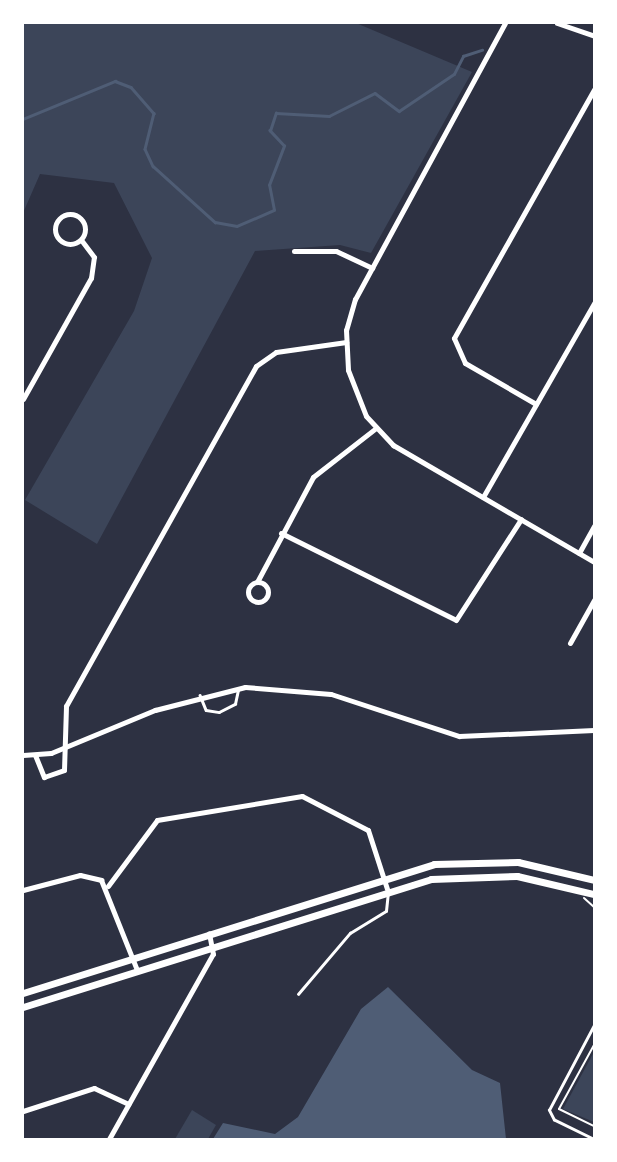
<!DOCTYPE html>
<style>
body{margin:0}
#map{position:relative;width:617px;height:1162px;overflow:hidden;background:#2d3142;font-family:Karla,sans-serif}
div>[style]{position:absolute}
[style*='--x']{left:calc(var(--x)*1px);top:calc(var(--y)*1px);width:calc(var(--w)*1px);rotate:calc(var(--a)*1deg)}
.green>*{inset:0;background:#3c4559}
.water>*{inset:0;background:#4f5d75}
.stream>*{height:2.5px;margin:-1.25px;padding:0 1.25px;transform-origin:1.25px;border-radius:1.25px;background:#4f5d75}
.path>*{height:2px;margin:-1px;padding:0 1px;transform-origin:1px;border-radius:1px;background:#fff}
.service>*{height:2.5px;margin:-1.25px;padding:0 1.25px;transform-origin:1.25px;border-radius:1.25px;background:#fff}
.minor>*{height:5px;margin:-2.5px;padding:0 2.5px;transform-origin:2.5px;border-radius:2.5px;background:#fff}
.minor>.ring{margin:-2.5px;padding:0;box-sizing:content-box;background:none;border:5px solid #fff;border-radius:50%}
.tertiary>*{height:7px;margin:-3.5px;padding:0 3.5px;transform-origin:3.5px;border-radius:3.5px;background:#fff}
span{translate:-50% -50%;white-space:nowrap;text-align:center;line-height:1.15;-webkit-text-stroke:6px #fff;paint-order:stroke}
.frame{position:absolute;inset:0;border:24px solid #fff;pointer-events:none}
</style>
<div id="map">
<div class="green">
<div style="clip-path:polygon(23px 23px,356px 23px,472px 72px,371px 253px,340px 245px,255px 251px,97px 544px,25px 500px,134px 311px,152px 258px,114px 183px,40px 174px,23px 213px)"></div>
<div style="clip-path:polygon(594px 1052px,594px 1122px,563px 1109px)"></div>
<div style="clip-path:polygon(192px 1110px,216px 1125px,208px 1139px,175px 1139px)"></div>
</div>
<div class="water">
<div style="clip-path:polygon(388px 987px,472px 1070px,500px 1083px,506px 1139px,213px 1139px,223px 1123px,275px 1134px,298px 1117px,361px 1009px)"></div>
</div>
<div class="stream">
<div style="--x:23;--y:119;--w:100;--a:-22.4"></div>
<div style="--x:115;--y:81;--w:17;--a:21"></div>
<div style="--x:131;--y:87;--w:35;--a:49"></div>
<div style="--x:154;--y:113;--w:37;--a:104"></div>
<div style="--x:145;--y:149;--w:19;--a:65"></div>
<div style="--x:153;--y:166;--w:84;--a:42.1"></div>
<div style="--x:215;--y:222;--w:22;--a:10"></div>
<div style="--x:237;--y:226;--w:40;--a:-23.4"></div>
<div style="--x:274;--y:210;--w:25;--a:-101"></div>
<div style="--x:269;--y:185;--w:42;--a:-69"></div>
<div style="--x:284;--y:146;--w:21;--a:-133"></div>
<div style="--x:270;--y:131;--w:19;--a:-72"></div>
<div style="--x:276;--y:113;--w:53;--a:3.2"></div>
<div style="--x:329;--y:116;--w:51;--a:-26.6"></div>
<div style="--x:375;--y:93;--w:30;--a:37"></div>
<div style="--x:399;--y:111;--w:66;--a:-33.9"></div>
<div style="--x:454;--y:74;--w:20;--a:-63"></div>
<div style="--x:463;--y:56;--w:20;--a:-18"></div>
</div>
<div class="path">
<div style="--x:584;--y:898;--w:13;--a:42"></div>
<div style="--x:594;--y:1045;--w:73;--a:118.7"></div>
<div style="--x:559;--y:1109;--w:39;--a:26"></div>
</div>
<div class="service">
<div style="--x:200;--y:695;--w:16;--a:68"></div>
<div style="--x:206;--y:710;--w:13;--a:9"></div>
<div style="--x:219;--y:712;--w:18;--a:-27"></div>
<div style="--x:235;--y:704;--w:14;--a:-78"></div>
<div style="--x:298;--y:994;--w:80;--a:-49.6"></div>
<div style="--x:350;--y:933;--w:42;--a:-31.4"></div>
<div style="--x:386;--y:911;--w:18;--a:-84"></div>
<div style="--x:593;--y:1139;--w:43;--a:-154"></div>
<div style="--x:554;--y:1120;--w:11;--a:-117"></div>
<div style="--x:549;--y:1110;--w:96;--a:-62.1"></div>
</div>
<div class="minor">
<div style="--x:505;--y:23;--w:314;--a:118.5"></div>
<div style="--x:355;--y:299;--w:32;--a:106"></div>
<div style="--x:346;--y:330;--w:40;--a:87.1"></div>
<div style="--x:348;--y:370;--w:49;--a:68.6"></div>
<div style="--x:366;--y:416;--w:40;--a:47"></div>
<div style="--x:393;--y:445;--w:233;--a:30.2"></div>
<div style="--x:557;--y:23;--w:39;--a:19"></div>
<div class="ring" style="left:55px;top:214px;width:25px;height:25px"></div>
<div style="--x:294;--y:251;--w:42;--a:0"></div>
<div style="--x:336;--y:251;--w:40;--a:25"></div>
<div style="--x:23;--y:399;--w:139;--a:-60.7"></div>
<div style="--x:91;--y:278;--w:21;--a:-82"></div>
<div style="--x:94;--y:257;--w:21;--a:-127"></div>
<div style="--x:536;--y:404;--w:82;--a:-150"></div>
<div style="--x:465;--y:363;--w:27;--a:-114"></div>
<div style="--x:454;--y:338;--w:285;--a:-60.6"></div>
<div style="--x:483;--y:497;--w:224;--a:-60.2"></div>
<div style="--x:281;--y:533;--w:195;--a:26.4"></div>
<div style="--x:456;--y:620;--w:120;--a:-57.2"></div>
<div style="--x:579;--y:553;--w:31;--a:-61"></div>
<div class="ring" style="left:248px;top:582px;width:15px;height:15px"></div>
<div style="--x:257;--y:582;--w:119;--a:-61.9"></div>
<div style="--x:313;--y:477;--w:80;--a:-37.9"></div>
<div style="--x:570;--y:643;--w:49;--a:-60.8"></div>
<div style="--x:23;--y:755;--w:28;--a:-4"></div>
<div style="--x:51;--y:753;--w:113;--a:-22.5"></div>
<div style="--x:155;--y:710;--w:93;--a:-14.3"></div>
<div style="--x:245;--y:687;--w:86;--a:4.7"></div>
<div style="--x:331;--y:694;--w:135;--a:18.2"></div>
<div style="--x:459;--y:736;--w:135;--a:-2.5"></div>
<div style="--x:35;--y:755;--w:24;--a:68"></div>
<div style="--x:44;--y:777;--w:21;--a:-19"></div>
<div style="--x:64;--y:770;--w:64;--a:-88.2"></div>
<div style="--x:66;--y:706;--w:389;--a:-60.8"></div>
<div style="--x:256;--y:366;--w:24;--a:-35"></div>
<div style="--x:276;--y:352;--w:71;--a:-8.1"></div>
<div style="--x:108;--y:886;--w:82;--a:-53.4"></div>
<div style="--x:157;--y:820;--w:147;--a:-9.4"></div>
<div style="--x:302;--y:796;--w:74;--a:27.3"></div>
<div style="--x:368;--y:830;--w:62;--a:72.1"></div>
<div style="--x:23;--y:890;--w:59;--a:-14.7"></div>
<div style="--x:80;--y:875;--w:22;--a:13"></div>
<div style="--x:101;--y:880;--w:97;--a:68.2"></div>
<div style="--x:23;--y:1111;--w:75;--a:-17.9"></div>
<div style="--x:94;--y:1088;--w:38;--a:25"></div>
<div style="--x:109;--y:1139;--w:212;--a:-60.7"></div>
<div style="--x:213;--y:954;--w:21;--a:-101"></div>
</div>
<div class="tertiary">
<div style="--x:23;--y:993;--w:431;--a:-17.4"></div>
<div style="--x:434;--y:864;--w:84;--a:-1.4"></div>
<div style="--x:518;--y:862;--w:78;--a:13.3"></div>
<div style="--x:23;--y:1007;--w:428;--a:-17.4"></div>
<div style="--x:431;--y:879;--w:86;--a:-2"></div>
<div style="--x:517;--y:876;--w:79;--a:13.2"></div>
</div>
<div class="frame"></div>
</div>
